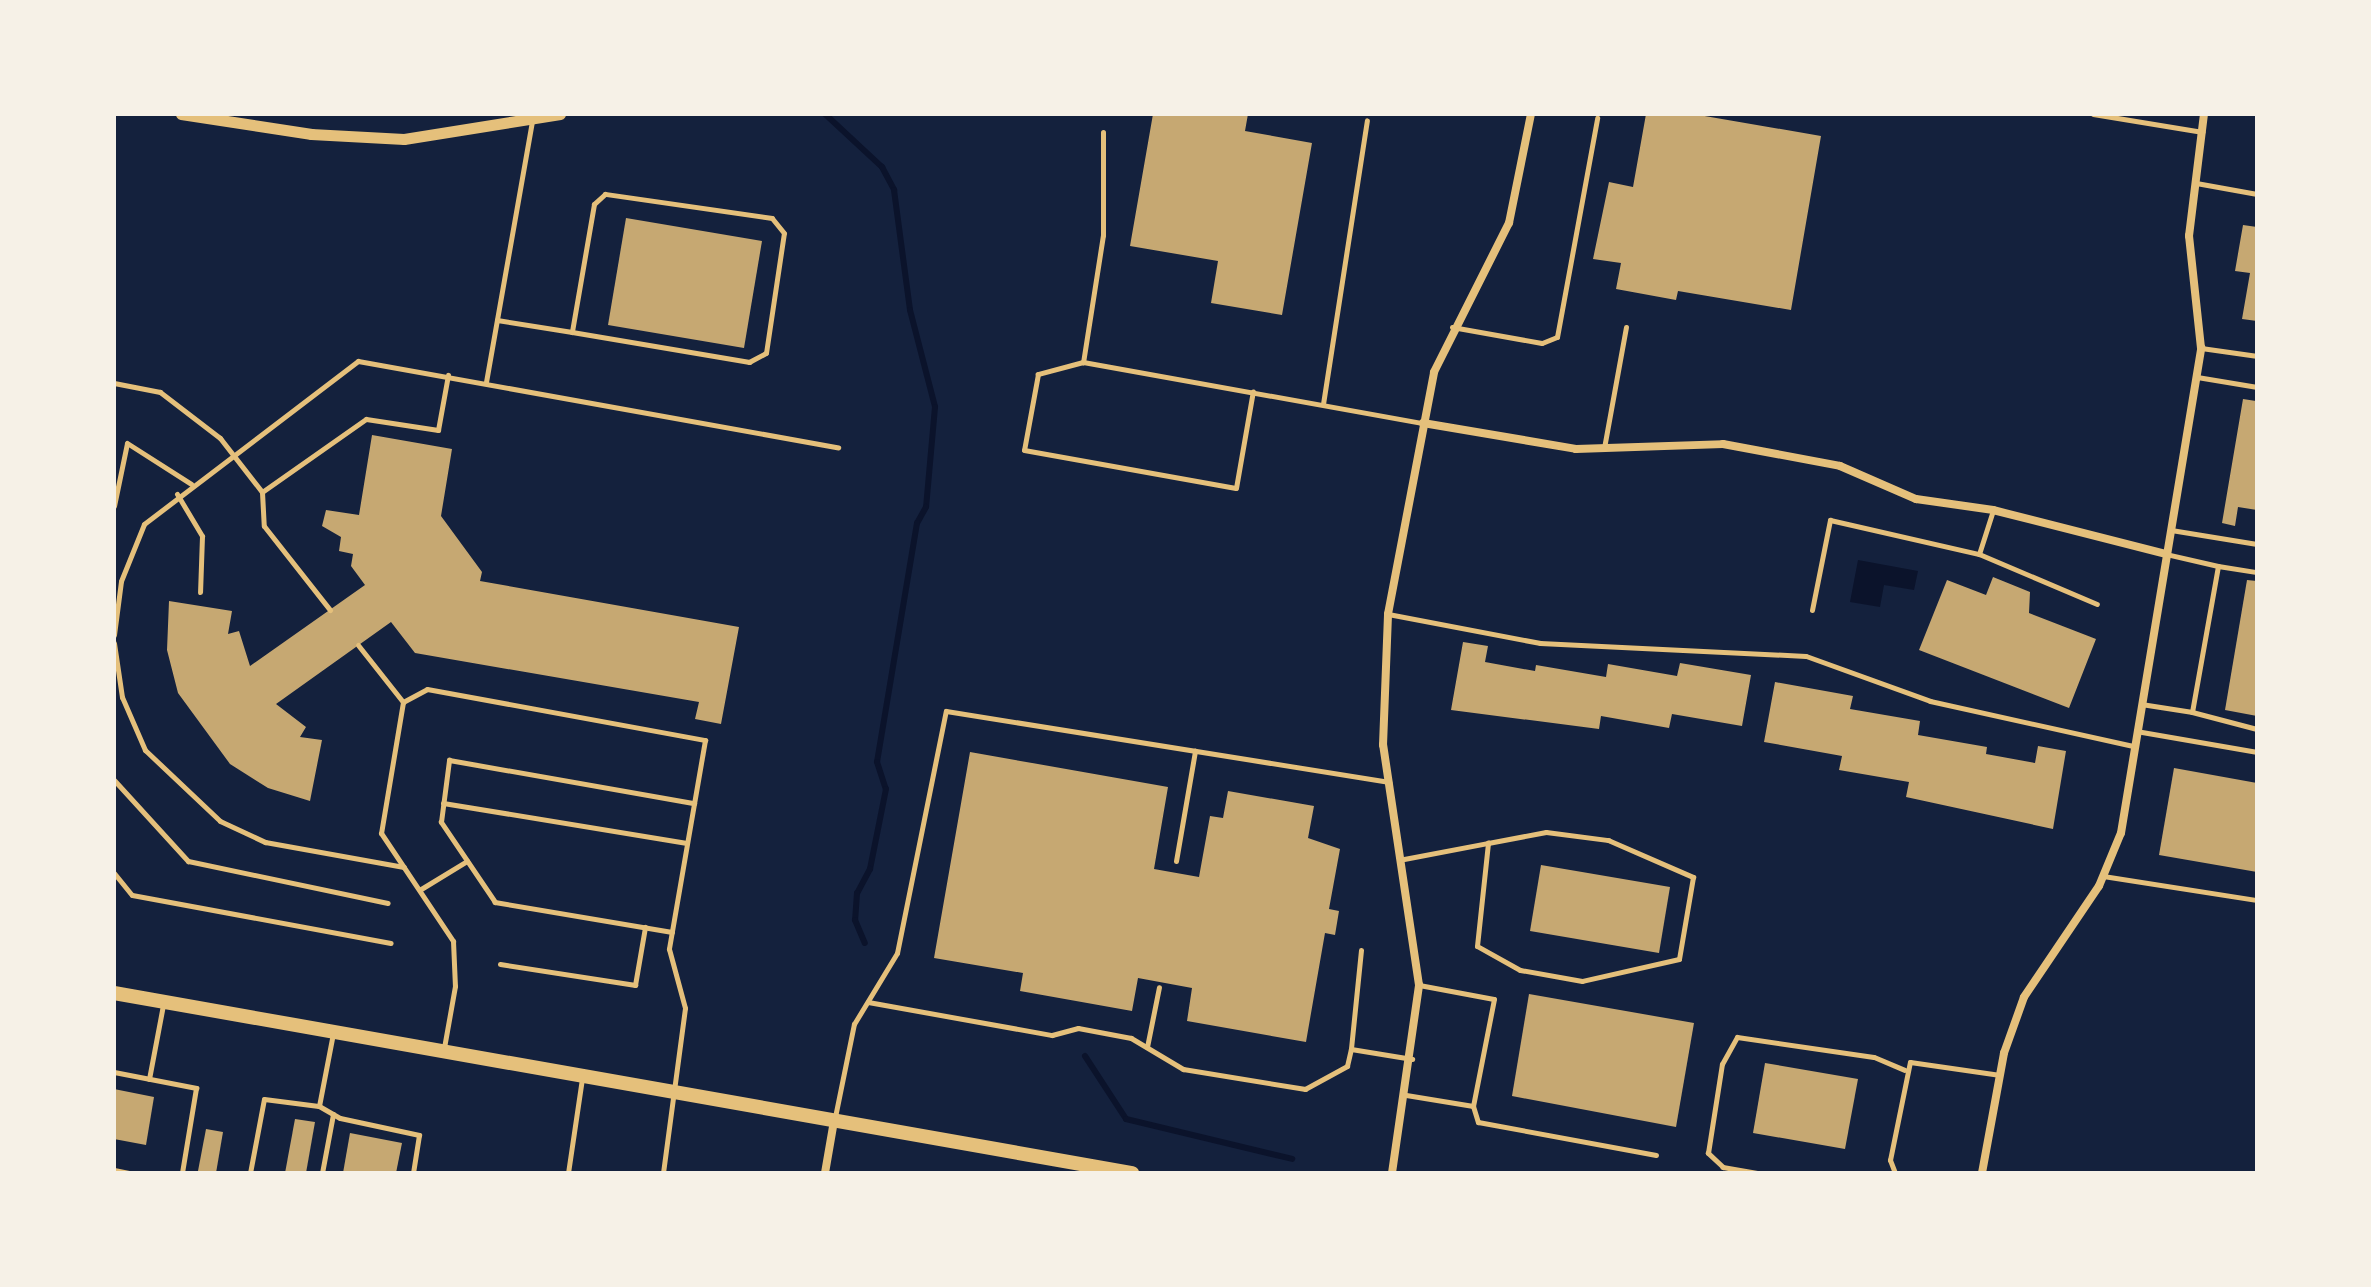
<!DOCTYPE html>
<style>
body{margin:0}
#map{position:relative;width:2371px;height:1287px;overflow:hidden;background:#14213d;font-family:Montserrat,sans-serif}
div>[style]{position:absolute}
[style*='--x']{left:calc(var(--x)*1px);top:calc(var(--y)*1px);width:calc(var(--w)*1px);rotate:calc(var(--a)*1deg)}
.water>*{inset:0;background:#0b132b}
.stream>*{height:6px;margin:-3px;padding:0 3px;transform-origin:3px;border-radius:3px;background:#0b132b}
.building>*{inset:0;background:#c6a872}
.service>*{height:5px;margin:-2.5px;padding:0 2.5px;transform-origin:2.5px;border-radius:2.5px;background:#e5c07b}
.minor>*{height:8px;margin:-4px;padding:0 4px;transform-origin:4px;border-radius:4px;background:#e5c07b}
.tertiary>*{height:11px;margin:-5.5px;padding:0 5.5px;transform-origin:5.5px;border-radius:5.5px;background:#e5c07b}
.primary>*{height:14px;margin:-7px;padding:0 7px;transform-origin:7px;border-radius:7px;background:#e5c07b}
span{translate:-50% -50%;white-space:nowrap;text-align:center;line-height:1.15;-webkit-text-stroke:6px #f6f1e7;paint-order:stroke}
.frame{position:absolute;inset:0;border:116px solid #f6f1e7;pointer-events:none}
</style>
<div id="map">
<div class="water">
<div style="clip-path:polygon(1858px 560px,1918px 571px,1914px 590px,1884px 585px,1880px 607px,1850px 602px)"></div>
</div>
<div class="stream">
<div style="--x:825;--y:114;--w:78;--a:42.9"></div>
<div style="--x:882;--y:167;--w:26;--a:62"></div>
<div style="--x:894;--y:190;--w:121;--a:82.4"></div>
<div style="--x:910;--y:310;--w:100;--a:75.5"></div>
<div style="--x:935;--y:407;--w:100;--a:95.1"></div>
<div style="--x:926;--y:507;--w:18;--a:119"></div>
<div style="--x:917;--y:523;--w:242;--a:99.5"></div>
<div style="--x:877;--y:762;--w:28;--a:72"></div>
<div style="--x:886;--y:789;--w:82;--a:101.3"></div>
<div style="--x:870;--y:869;--w:27;--a:118"></div>
<div style="--x:857;--y:893;--w:27;--a:94"></div>
<div style="--x:855;--y:920;--w:25;--a:67"></div>
<div style="--x:1085;--y:1056;--w:75;--a:56.9"></div>
<div style="--x:1126;--y:1119;--w:171;--a:13.5"></div>
</div>
<div class="building">
<div style="clip-path:polygon(1153px 114px,1248px 114px,1245px 131px,1312px 143px,1282px 315px,1211px 303px,1218px 261px,1130px 246px)"></div>
<div style="clip-path:polygon(1646px 114px,1693px 114px,1821px 136px,1791px 310px,1678px 291px,1676px 300px,1616px 289px,1621px 263px,1593px 259px,1609px 182px,1633px 187px)"></div>
<div style="clip-path:polygon(626px 218px,762px 241px,744px 348px,608px 325px)"></div>
<div style="clip-path:polygon(2243px 225px,2257px 227px,2257px 321px,2242px 319px,2250px 273px,2235px 271px)"></div>
<div style="clip-path:polygon(2243px 399px,2256px 401px,2257px 510px,2238px 507px,2235px 526px,2222px 523px)"></div>
<div style="clip-path:polygon(372px 435px,452px 449px,441px 516px,482px 572px,480px 581px,739px 627px,721px 724px,695px 719px,699px 702px,415px 653px,391px 622px,276px 704px,306px 727px,300px 737px,322px 740px,310px 801px,268px 788px,230px 764px,178px 693px,167px 650px,169px 601px,232px 611px,228px 634px,239px 631px,250px 666px,365px 585px,351px 566px,353px 554px,339px 551px,341px 537px,322px 526px,326px 510px,359px 515px)"></div>
<div style="clip-path:polygon(1993px 577px,2030px 592px,2029px 613px,2096px 639px,2069px 708px,1919px 650px,1947px 580px,1986px 595px)"></div>
<div style="clip-path:polygon(2247px 580px,2257px 581px,2257px 716px,2225px 710px)"></div>
<div style="clip-path:polygon(1463px 642px,1488px 646px,1485px 662px,1535px 671px,1536px 665px,1606px 677px,1608px 664px,1677px 676px,1680px 663px,1751px 675px,1742px 726px,1672px 714px,1669px 728px,1601px 716px,1599px 729px,1451px 710px)"></div>
<div style="clip-path:polygon(1775px 682px,1853px 696px,1850px 709px,1920px 721px,1918px 735px,1987px 747px,1986px 754px,2035px 763px,2038px 746px,2066px 751px,2053px 829px,1906px 797px,1909px 782px,1839px 770px,1842px 756px,1764px 742px)"></div>
<div style="clip-path:polygon(970px 752px,1168px 787px,1154px 869px,1199px 877px,1210px 816px,1223px 818px,1228px 791px,1314px 806px,1308px 838px,1340px 849px,1329px 909px,1339px 911px,1335px 935px,1325px 933px,1306px 1042px,1187px 1021px,1192px 988px,1138px 978px,1132px 1011px,1020px 991px,1023px 973px,934px 958px)"></div>
<div style="clip-path:polygon(2174px 768px,2257px 783px,2257px 872px,2159px 855px)"></div>
<div style="clip-path:polygon(1541px 865px,1670px 887px,1659px 953px,1530px 931px)"></div>
<div style="clip-path:polygon(1529px 994px,1694px 1023px,1676px 1127px,1512px 1096px)"></div>
<div style="clip-path:polygon(1765px 1063px,1858px 1079px,1845px 1149px,1753px 1133px)"></div>
<div style="clip-path:polygon(114px 1089px,154px 1097px,146px 1145px,114px 1139px)"></div>
<div style="clip-path:polygon(295px 1119px,315px 1122px,306px 1173px,285px 1173px)"></div>
<div style="clip-path:polygon(206px 1129px,223px 1132px,216px 1173px,198px 1171px)"></div>
<div style="clip-path:polygon(350px 1133px,402px 1143px,396px 1173px,343px 1173px)"></div>
</div>
<div class="service">
<div style="--x:2093;--y:114;--w:111;--a:9.3"></div>
<div style="--x:1103;--y:132;--w:103;--a:90"></div>
<div style="--x:1103;--y:235;--w:129;--a:98.9"></div>
<div style="--x:1083;--y:362;--w:345;--a:10.2"></div>
<div style="--x:2196;--y:183;--w:62;--a:10.2"></div>
<div style="--x:497;--y:320;--w:76;--a:9.1"></div>
<div style="--x:572;--y:332;--w:180;--a:9.6"></div>
<div style="--x:749;--y:362;--w:19;--a:-28"></div>
<div style="--x:766;--y:353;--w:121;--a:-81.5"></div>
<div style="--x:784;--y:233;--w:19;--a:-129"></div>
<div style="--x:772;--y:218;--w:169;--a:-171.8"></div>
<div style="--x:605;--y:194;--w:15;--a:138"></div>
<div style="--x:594;--y:204;--w:130;--a:99.8"></div>
<div style="--x:1452;--y:327;--w:91;--a:10.1"></div>
<div style="--x:1542;--y:343;--w:16;--a:-22"></div>
<div style="--x:1557;--y:337;--w:223;--a:-79.6"></div>
<div style="--x:2201;--y:348;--w:57;--a:8.1"></div>
<div style="--x:1083;--y:362;--w:47;--a:165.1"></div>
<div style="--x:1038;--y:374;--w:77;--a:100.4"></div>
<div style="--x:1024;--y:450;--w:215;--a:10.2"></div>
<div style="--x:1236;--y:488;--w:98;--a:-80.1"></div>
<div style="--x:2197;--y:377;--w:61;--a:9.5"></div>
<div style="--x:486;--y:382;--w:264;--a:-80"></div>
<div style="--x:114;--y:383;--w:47;--a:11.1"></div>
<div style="--x:160;--y:392;--w:76;--a:37.5"></div>
<div style="--x:220;--y:438;--w:68;--a:52.1"></div>
<div style="--x:262;--y:492;--w:34;--a:87"></div>
<div style="--x:264;--y:526;--w:107;--a:51.8"></div>
<div style="--x:1323;--y:404;--w:287;--a:-81.2"></div>
<div style="--x:1604;--y:448;--w:123;--a:-79.7"></div>
<div style="--x:262;--y:492;--w:127;--a:-35.1"></div>
<div style="--x:366;--y:419;--w:73;--a:8.7"></div>
<div style="--x:438;--y:430;--w:56;--a:-79.7"></div>
<div style="--x:177;--y:494;--w:49;--a:59.2"></div>
<div style="--x:202;--y:536;--w:56;--a:92"></div>
<div style="--x:114;--y:506;--w:64;--a:-78.3"></div>
<div style="--x:127;--y:443;--w:76;--a:32.6"></div>
<div style="--x:2171;--y:530;--w:87;--a:9.2"></div>
<div style="--x:1979;--y:554;--w:46;--a:-72.3"></div>
<div style="--x:2218;--y:566;--w:39;--a:9"></div>
<div style="--x:1812;--y:610;--w:92;--a:-78.7"></div>
<div style="--x:1830;--y:520;--w:153;--a:12.9"></div>
<div style="--x:1979;--y:554;--w:128;--a:23"></div>
<div style="--x:1388;--y:614;--w:155;--a:10.8"></div>
<div style="--x:1540;--y:643;--w:266;--a:2.8"></div>
<div style="--x:1806;--y:656;--w:132;--a:19.9"></div>
<div style="--x:1930;--y:701;--w:208;--a:12.5"></div>
<div style="--x:114;--y:635;--w:54;--a:-82.6"></div>
<div style="--x:121;--y:581;--w:61;--a:-68"></div>
<div style="--x:144;--y:524;--w:269;--a:-37.3"></div>
<div style="--x:358;--y:361;--w:488;--a:10.2"></div>
<div style="--x:114;--y:643;--w:55;--a:81.6"></div>
<div style="--x:122;--y:697;--w:58;--a:66.5"></div>
<div style="--x:145;--y:750;--w:103;--a:43.4"></div>
<div style="--x:220;--y:821;--w:50;--a:25"></div>
<div style="--x:265;--y:842;--w:141;--a:10.2"></div>
<div style="--x:358;--y:645;--w:73;--a:51.7"></div>
<div style="--x:403;--y:702;--w:133;--a:99.5"></div>
<div style="--x:381;--y:833;--w:130;--a:56.3"></div>
<div style="--x:453;--y:941;--w:45;--a:87.5"></div>
<div style="--x:455;--y:986;--w:63;--a:100.1"></div>
<div style="--x:403;--y:702;--w:27;--a:-28"></div>
<div style="--x:427;--y:689;--w:283;--a:10.4"></div>
<div style="--x:705;--y:740;--w:212;--a:99.8"></div>
<div style="--x:669;--y:949;--w:61;--a:74.8"></div>
<div style="--x:685;--y:1008;--w:166;--a:97.6"></div>
<div style="--x:2141;--y:704;--w:52;--a:8.9"></div>
<div style="--x:2192;--y:712;--w:148;--a:-79.9"></div>
<div style="--x:2218;--y:566;--w:53;--a:-167"></div>
<div style="--x:2192;--y:712;--w:67;--a:14.7"></div>
<div style="--x:2136;--y:731;--w:123;--a:9.8"></div>
<div style="--x:114;--y:780;--w:110;--a:47.6"></div>
<div style="--x:188;--y:861;--w:204;--a:11.9"></div>
<div style="--x:443;--y:803;--w:247;--a:9.3"></div>
<div style="--x:1404;--y:859;--w:86;--a:-10.8"></div>
<div style="--x:1488;--y:843;--w:59;--a:-10.7"></div>
<div style="--x:1546;--y:832;--w:63;--a:7.4"></div>
<div style="--x:1608;--y:840;--w:93;--a:23.5"></div>
<div style="--x:1693;--y:877;--w:83;--a:99.7"></div>
<div style="--x:1679;--y:959;--w:99;--a:167.2"></div>
<div style="--x:1582;--y:981;--w:63;--a:-169.9"></div>
<div style="--x:1520;--y:970;--w:49;--a:-150.8"></div>
<div style="--x:1477;--y:946;--w:104;--a:-83.9"></div>
<div style="--x:1176;--y:861;--w:112;--a:-80.2"></div>
<div style="--x:114;--y:873;--w:28;--a:51"></div>
<div style="--x:132;--y:895;--w:263;--a:10.5"></div>
<div style="--x:2103;--y:876;--w:156;--a:8.9"></div>
<div style="--x:421;--y:889;--w:54;--a:-31.3"></div>
<div style="--x:672;--y:932;--w:180;--a:-170.4"></div>
<div style="--x:495;--y:902;--w:97;--a:-124"></div>
<div style="--x:441;--y:822;--w:63;--a:-82.6"></div>
<div style="--x:449;--y:760;--w:249;--a:10"></div>
<div style="--x:1361;--y:950;--w:100;--a:95.8"></div>
<div style="--x:1351;--y:1049;--w:62;--a:9.3"></div>
<div style="--x:500;--y:964;--w:137;--a:8.8"></div>
<div style="--x:635;--y:985;--w:59;--a:-80.2"></div>
<div style="--x:1419;--y:985;--w:76;--a:10.6"></div>
<div style="--x:1494;--y:999;--w:109;--a:101.1"></div>
<div style="--x:1473;--y:1106;--w:17;--a:73"></div>
<div style="--x:1478;--y:1122;--w:181;--a:10.5"></div>
<div style="--x:868;--y:1002;--w:187;--a:10.2"></div>
<div style="--x:1052;--y:1035;--w:27;--a:-15"></div>
<div style="--x:1078;--y:1028;--w:54;--a:10.7"></div>
<div style="--x:1131;--y:1038;--w:61;--a:30.8"></div>
<div style="--x:1183;--y:1069;--w:124;--a:9.3"></div>
<div style="--x:1305;--y:1089;--w:48;--a:-28.7"></div>
<div style="--x:1347;--y:1066;--w:17;--a:-77"></div>
<div style="--x:1147;--y:1047;--w:61;--a:-78.7"></div>
<div style="--x:114;--y:1072;--w:84;--a:11"></div>
<div style="--x:196;--y:1088;--w:86;--a:99.4"></div>
<div style="--x:149;--y:1079;--w:75;--a:-79.3"></div>
<div style="--x:1406;--y:1095;--w:68;--a:9.3"></div>
<div style="--x:319;--y:1106;--w:24;--a:30"></div>
<div style="--x:340;--y:1118;--w:81;--a:12.1"></div>
<div style="--x:419;--y:1135;--w:38;--a:99"></div>
<div style="--x:835;--y:1117;--w:95;--a:-78.5"></div>
<div style="--x:854;--y:1024;--w:83;--a:-58.8"></div>
<div style="--x:897;--y:953;--w:247;--a:-78.6"></div>
<div style="--x:946;--y:711;--w:449;--a:9.1"></div>
<div style="--x:114;--y:1170;--w:15;--a:11"></div>
<div style="--x:250;--y:1173;--w:75;--a:-79.3"></div>
<div style="--x:264;--y:1099;--w:55;--a:7.3"></div>
<div style="--x:319;--y:1106;--w:74;--a:-79.1"></div>
<div style="--x:322;--y:1173;--w:60;--a:-79.4"></div>
<div style="--x:568;--y:1173;--w:96;--a:-81.6"></div>
<div style="--x:1757;--y:1173;--w:35;--a:-170"></div>
<div style="--x:1723;--y:1167;--w:21;--a:-137"></div>
<div style="--x:1708;--y:1153;--w:90;--a:-81.1"></div>
<div style="--x:1722;--y:1064;--w:31;--a:-61"></div>
<div style="--x:1737;--y:1037;--w:138;--a:8.3"></div>
<div style="--x:1874;--y:1057;--w:33;--a:23"></div>
<div style="--x:1895;--y:1173;--w:14;--a:-111"></div>
<div style="--x:1890;--y:1160;--w:100;--a:-78.5"></div>
<div style="--x:1910;--y:1062;--w:91;--a:8.2"></div>
</div>
<div class="minor">
<div style="--x:1423;--y:423;--w:155;--a:9.6"></div>
<div style="--x:1576;--y:449;--w:147;--a:-1.9"></div>
<div style="--x:1723;--y:444;--w:119;--a:10.6"></div>
<div style="--x:1840;--y:466;--w:83;--a:23.5"></div>
<div style="--x:1916;--y:499;--w:78;--a:8.1"></div>
<div style="--x:1993;--y:510;--w:179;--a:14.3"></div>
<div style="--x:825;--y:1173;--w:53;--a:-80.2"></div>
<div style="--x:1392;--y:1173;--w:190;--a:-81.8"></div>
<div style="--x:1419;--y:985;--w:243;--a:-98.5"></div>
<div style="--x:1383;--y:745;--w:131;--a:-87.8"></div>
<div style="--x:1388;--y:614;--w:246;--a:-79.2"></div>
<div style="--x:1434;--y:372;--w:167;--a:-63.3"></div>
<div style="--x:1509;--y:223;--w:111;--a:-78.6"></div>
<div style="--x:1982;--y:1173;--w:122;--a:-79.6"></div>
<div style="--x:2004;--y:1053;--w:59;--a:-70.3"></div>
<div style="--x:2024;--y:997;--w:134;--a:-56"></div>
<div style="--x:2099;--y:886;--w:57;--a:-67.5"></div>
<div style="--x:2121;--y:833;--w:492;--a:-80.6"></div>
<div style="--x:2201;--y:348;--w:113;--a:-96.1"></div>
<div style="--x:2189;--y:236;--w:123;--a:-83"></div>
</div>
<div class="tertiary">
<div style="--x:181;--y:114;--w:132;--a:8.7"></div>
<div style="--x:311;--y:134;--w:93;--a:3.1"></div>
<div style="--x:404;--y:139;--w:158;--a:-9.1"></div>
</div>
<div class="primary">
<div style="--x:114;--y:993;--w:1034;--a:10.03"></div>
</div>
<div class="frame"></div>
</div>
